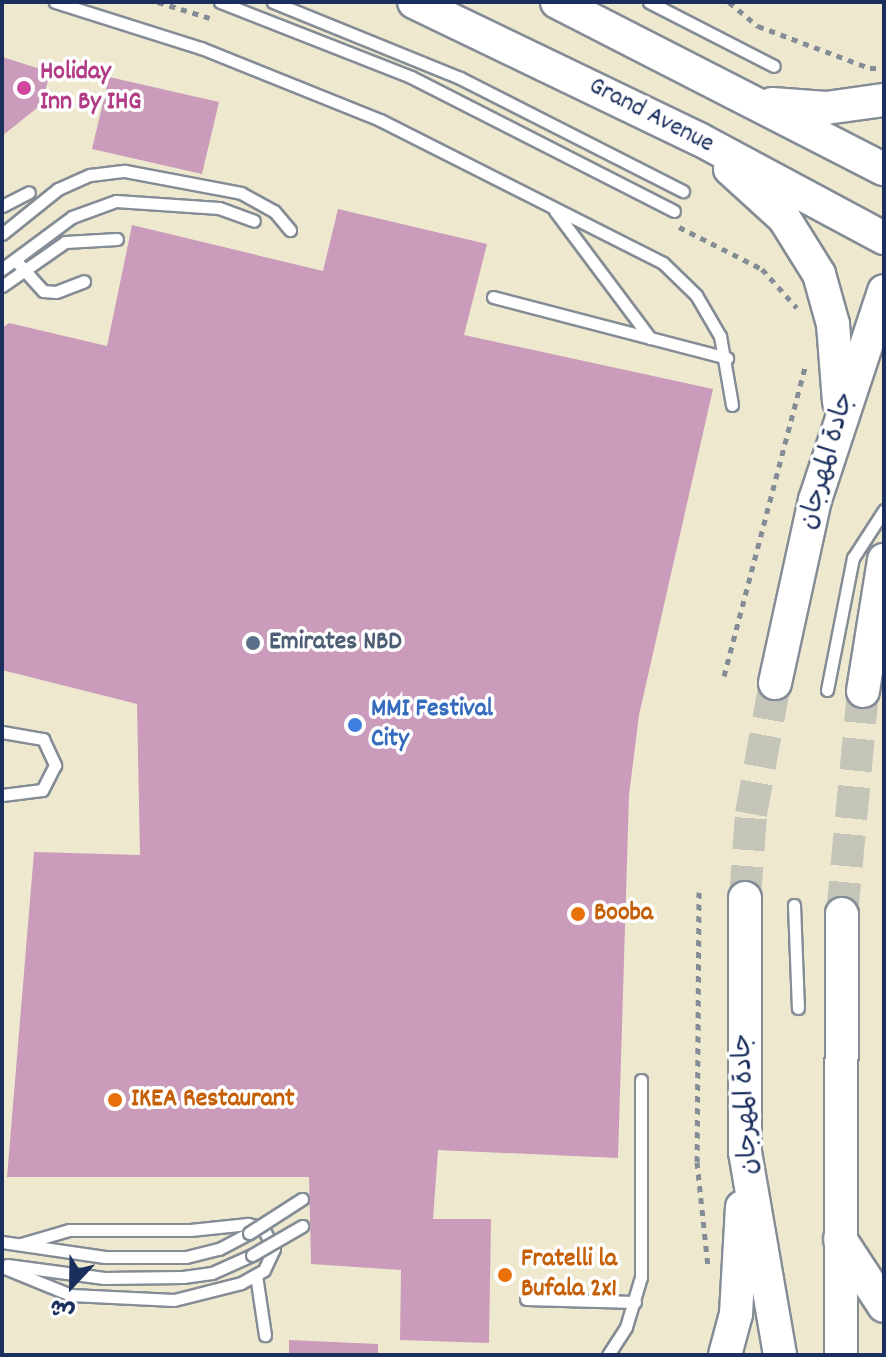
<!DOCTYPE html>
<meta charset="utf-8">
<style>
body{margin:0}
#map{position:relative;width:886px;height:1357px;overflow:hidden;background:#eee9ce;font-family:Dekko,"Playpen Sans Arabic",sans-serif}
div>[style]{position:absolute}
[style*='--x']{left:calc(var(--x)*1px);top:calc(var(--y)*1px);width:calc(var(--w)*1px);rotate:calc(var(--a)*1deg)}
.building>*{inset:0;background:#ca9bba}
.secondary-tunnel>*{height:32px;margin-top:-16px;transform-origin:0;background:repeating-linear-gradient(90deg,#c4c4b8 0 32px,transparent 0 48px)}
.path>*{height:5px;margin-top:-2.5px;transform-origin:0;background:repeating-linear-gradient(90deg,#848c96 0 6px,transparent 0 12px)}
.roads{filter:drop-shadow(2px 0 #848c96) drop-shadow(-2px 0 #848c96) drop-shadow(0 2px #848c96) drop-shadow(0 -2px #848c96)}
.lane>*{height:11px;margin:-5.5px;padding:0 5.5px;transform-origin:5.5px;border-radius:5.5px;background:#fff}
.secondary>*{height:32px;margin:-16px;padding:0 16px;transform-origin:16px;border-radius:16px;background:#fff}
.bridges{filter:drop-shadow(2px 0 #848c96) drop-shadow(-2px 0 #848c96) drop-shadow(0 2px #848c96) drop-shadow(0 -2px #848c96)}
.lane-bridge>*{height:11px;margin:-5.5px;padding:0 5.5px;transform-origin:5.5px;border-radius:5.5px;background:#fff}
.dots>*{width:22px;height:22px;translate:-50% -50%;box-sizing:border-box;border:4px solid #fff;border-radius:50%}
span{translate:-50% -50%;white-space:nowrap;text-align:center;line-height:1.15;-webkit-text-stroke:7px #fff;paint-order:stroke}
.hotel-label{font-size:26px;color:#b23c85;font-weight:700}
.left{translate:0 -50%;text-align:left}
.street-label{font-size:26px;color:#1b2f5e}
.service-label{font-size:26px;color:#4e5e75;font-weight:700}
.shop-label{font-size:26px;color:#366cbe;font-weight:700}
.food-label{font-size:26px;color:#c56008;font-weight:700}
.frame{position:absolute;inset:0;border:4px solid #1b2f5e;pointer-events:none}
.north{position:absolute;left:32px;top:1245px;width:80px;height:80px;-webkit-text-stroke:6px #fff;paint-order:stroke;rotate:202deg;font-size:22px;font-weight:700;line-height:32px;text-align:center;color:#1b2f5e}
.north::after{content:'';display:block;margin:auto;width:28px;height:36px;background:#1b2f5e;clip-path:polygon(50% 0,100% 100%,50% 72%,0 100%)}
</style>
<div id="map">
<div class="building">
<div style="clip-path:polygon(2px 57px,50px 72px,42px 104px,2px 136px)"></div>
<div style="clip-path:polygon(109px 77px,219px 102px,202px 174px,92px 149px)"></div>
<div style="clip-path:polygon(338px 209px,487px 244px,464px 335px,713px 389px,639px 715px,629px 795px,618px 1158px,438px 1150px,433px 1219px,491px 1219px,489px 1343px,400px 1340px,401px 1270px,311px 1264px,309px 1177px,7px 1177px,34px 852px,140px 855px,137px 704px,2px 670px,2px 328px,9px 323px,107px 346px,132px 225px,323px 271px)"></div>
<div style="clip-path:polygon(289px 1340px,378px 1344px,378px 1355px,289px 1355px)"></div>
</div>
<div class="secondary-tunnel">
<div style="--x:745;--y:898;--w:84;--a:-85.9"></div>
<div style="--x:751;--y:814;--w:133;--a:-79.6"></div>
<div style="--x:842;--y:914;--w:224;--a:-84.6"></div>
</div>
<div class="path">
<div style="--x:158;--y:2;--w:54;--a:17.1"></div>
<div style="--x:729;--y:2;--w:38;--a:40"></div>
<div style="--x:758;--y:26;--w:120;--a:20.6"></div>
<div style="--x:870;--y:68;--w:14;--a:0"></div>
<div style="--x:679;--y:227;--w:93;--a:26.8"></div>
<div style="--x:762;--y:269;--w:52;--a:48.1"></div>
<div style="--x:724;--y:676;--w:323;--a:-75.3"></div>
<div style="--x:699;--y:892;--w:270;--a:90.4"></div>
<div style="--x:697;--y:1162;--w:105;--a:84"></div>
</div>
<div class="roads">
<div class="lane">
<div style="--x:55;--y:2;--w:153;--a:17.5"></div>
<div style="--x:201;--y:48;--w:193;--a:21.9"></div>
<div style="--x:380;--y:120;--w:317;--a:26.8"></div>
<div style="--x:663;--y:263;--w:46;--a:44.1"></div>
<div style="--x:696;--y:295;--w:48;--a:59.7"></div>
<div style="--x:720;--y:336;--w:70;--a:80.1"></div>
<div style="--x:220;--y:2;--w:205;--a:21.4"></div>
<div style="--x:411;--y:77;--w:295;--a:27"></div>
<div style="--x:273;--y:2;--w:202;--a:22.1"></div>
<div style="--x:460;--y:78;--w:250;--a:26.9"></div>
<div style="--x:649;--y:2;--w:140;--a:27.1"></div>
<div style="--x:2;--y:206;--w:30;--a:-27"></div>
<div style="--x:555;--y:211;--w:159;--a:53.2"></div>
<div style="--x:2;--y:234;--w:72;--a:-38.8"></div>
<div style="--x:58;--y:189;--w:35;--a:-24"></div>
<div style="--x:90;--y:175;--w:35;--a:-7"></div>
<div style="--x:125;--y:171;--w:118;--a:10.7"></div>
<div style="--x:241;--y:193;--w:38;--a:29"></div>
<div style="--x:274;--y:211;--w:25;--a:50"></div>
<div style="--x:17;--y:262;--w:39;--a:48"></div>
<div style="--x:43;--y:291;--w:13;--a:4"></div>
<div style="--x:56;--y:292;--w:30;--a:-21"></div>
<div style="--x:2;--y:269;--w:87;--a:-36.6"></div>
<div style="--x:72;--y:217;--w:47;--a:-20"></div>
<div style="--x:116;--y:201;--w:103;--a:3.9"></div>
<div style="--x:219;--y:208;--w:37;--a:20"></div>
<div style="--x:2;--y:286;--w:77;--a:-34.9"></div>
<div style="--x:65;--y:242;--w:52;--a:-3.3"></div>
<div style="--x:493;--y:297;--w:242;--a:14.6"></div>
<div style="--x:827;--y:690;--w:135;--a:-78.9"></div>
<div style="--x:853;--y:558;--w:57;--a:-57.1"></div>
<div style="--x:2;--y:732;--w:42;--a:9.7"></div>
<div style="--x:43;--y:739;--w:29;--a:65"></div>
<div style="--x:55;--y:765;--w:28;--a:117"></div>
<div style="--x:42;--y:790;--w:40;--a:172.9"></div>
<div style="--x:794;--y:905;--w:103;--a:87.8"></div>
<div style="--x:2;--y:1242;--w:104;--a:8.3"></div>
<div style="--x:105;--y:1257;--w:81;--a:0"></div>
<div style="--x:186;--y:1257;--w:34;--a:-14"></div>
<div style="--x:219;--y:1249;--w:34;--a:-28"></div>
<div style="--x:7;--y:1265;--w:98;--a:7.6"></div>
<div style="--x:104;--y:1278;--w:79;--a:-0.7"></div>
<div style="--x:183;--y:1277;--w:29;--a:-8"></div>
<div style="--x:212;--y:1273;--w:44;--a:-24.2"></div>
<div style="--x:2;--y:1267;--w:74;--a:22.1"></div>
<div style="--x:71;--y:1295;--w:103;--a:2.8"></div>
<div style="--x:174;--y:1300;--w:69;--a:-14.2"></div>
<div style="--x:241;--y:1283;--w:26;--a:-29"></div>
<div style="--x:264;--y:1270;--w:23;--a:-65"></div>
<div style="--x:274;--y:1249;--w:24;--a:-118"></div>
<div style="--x:263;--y:1228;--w:16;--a:-165"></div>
<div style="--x:248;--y:1224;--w:58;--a:174.1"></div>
<div style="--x:190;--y:1230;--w:121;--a:180"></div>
<div style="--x:69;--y:1230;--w:50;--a:163.7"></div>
<div style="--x:256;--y:1275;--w:61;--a:81.5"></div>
<div style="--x:526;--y:1299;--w:109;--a:1.6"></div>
<div style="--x:608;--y:1355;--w:33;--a:-57"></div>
<div style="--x:626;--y:1327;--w:52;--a:-73.3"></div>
<div style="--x:641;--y:1277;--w:197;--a:-90"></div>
</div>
<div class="secondary">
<div style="--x:414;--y:2;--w:316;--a:25.7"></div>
<div style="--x:699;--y:139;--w:210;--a:28.2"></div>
<div style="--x:557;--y:2;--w:367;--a:27.1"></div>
<div style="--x:772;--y:104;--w:54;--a:4.2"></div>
<div style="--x:826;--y:108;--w:59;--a:-7.9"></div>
<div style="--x:730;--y:169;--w:73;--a:42.2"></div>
<div style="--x:784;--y:218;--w:66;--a:58"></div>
<div style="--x:819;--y:274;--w:52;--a:74.4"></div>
<div style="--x:833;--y:324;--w:78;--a:85.6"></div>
<div style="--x:775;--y:683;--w:187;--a:-77.7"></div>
<div style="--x:815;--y:500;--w:220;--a:-71.7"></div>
<div style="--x:863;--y:691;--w:133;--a:-80.9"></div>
<div style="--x:745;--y:898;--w:254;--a:90"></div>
<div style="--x:745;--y:1152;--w:206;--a:80.2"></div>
<div style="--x:840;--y:1239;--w:80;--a:56.7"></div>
<div style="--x:725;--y:1355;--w:42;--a:-75"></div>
<div style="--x:736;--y:1314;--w:107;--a:-86.8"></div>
<div style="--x:841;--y:1355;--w:441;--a:-89.9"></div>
</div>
</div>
<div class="bridges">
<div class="lane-bridge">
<div style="--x:249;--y:1233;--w:63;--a:-32.7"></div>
<div style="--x:252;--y:1255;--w:58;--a:-30.1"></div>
</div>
</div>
<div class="dots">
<div style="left:24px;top:88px;background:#d1479c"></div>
<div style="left:253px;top:643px;background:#5c6f8a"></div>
<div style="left:355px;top:725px;background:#3f7fe0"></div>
<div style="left:578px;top:914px;background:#e8710a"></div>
<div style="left:115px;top:1100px;background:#e8710a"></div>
<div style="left:505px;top:1275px;background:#e8710a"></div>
</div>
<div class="hotel-label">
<span class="left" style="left:40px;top:88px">Holiday<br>Inn By IHG</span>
</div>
<div class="street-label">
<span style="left:651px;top:116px;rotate:27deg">Grand Avenue</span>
<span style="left:828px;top:461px;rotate:-74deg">جادة المهرجان</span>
<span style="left:747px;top:1104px;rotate:-93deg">جادة المهرجان</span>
</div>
<div class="service-label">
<span class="left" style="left:269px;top:643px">Emirates NBD</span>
</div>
<div class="shop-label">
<span class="left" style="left:371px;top:725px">MMI Festival<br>City</span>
</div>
<div class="food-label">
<span class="left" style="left:594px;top:914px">Booba</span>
<span class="left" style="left:131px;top:1100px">IKEA Restaurant</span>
<span class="left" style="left:521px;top:1275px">Fratelli la<br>Bufala 2x1</span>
</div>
<div class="frame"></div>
<div class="north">ش</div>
</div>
